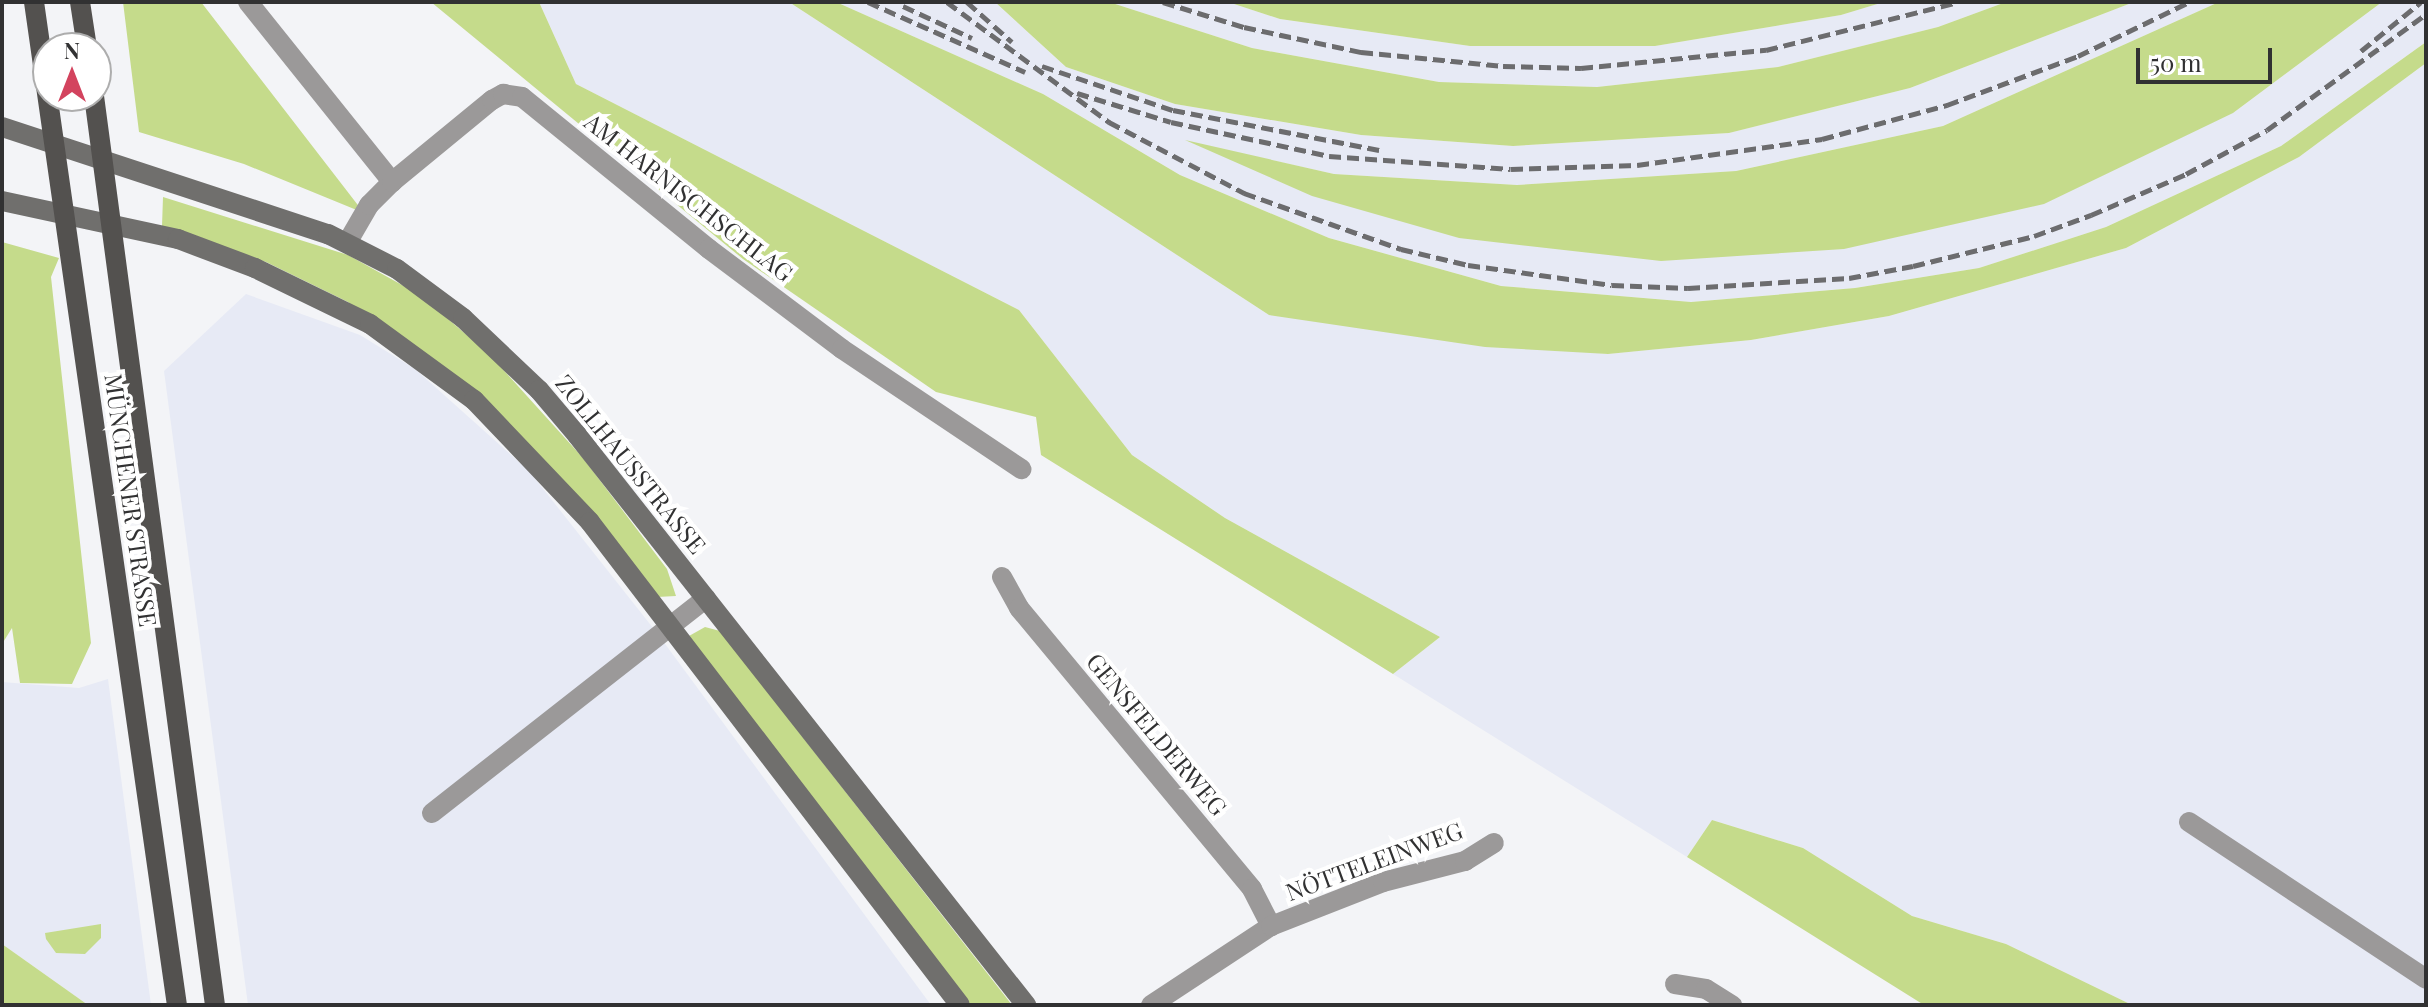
<!DOCTYPE html>
<meta charset="utf-8">
<style>
body{margin:0}
#map{position:relative;width:2428px;height:1007px;overflow:hidden;background:#f3f4f7;font-family:"Playfair Display",serif}
div>[style]{position:absolute}
[style*='--x']{left:calc(var(--x)*1px);top:calc(var(--y)*1px);width:calc(var(--w)*1px);rotate:calc(var(--a)*1deg)}
.built>*{inset:0;background:#e7eaf5}
.green>*{inset:0;background:#c5db8b}
.minor>*{height:20px;margin:-10px;padding:0 10px;transform-origin:10px;border-radius:10px;background:#9b9999}
.secondary>*{height:20px;margin:-10px;padding:0 10px;transform-origin:10px;border-radius:10px;background:#706f6d}
.primary>*{height:20px;margin:-10px;padding:0 10px;transform-origin:10px;border-radius:10px;background:#53514f}
.rail>*{height:5px;margin-top:-2.5px;transform-origin:0;background:repeating-linear-gradient(90deg,#6c6c6e 0 12px,transparent 0 18px)}
span{translate:-50% -50%;white-space:nowrap;text-align:center;line-height:1.15;-webkit-text-stroke:8px #fff;paint-order:stroke}
.street-label{font-size:24px;color:#313132}
.frame{position:absolute;inset:0;border:4px solid #313132;pointer-events:none}
.north{position:absolute;left:32px;top:32px;width:80px;height:80px;box-sizing:border-box;background:#fff;border:2px solid #adadad;border-radius:50%;rotate:0deg;font-size:22px;font-weight:700;line-height:32px;text-align:center;color:#313132}
.north::after{content:'';display:block;margin:auto;width:28px;height:36px;background:#d3435e;clip-path:polygon(50% 0,100% 100%,50% 72%,0 100%)}
.scale{position:absolute;left:2136px;top:48px;width:136px;height:36px;box-sizing:border-box;border:4px solid #313132;border-top:0;padding-left:10px;font-size:24px;line-height:28px;white-space:nowrap;color:#313132;-webkit-text-stroke:6px #fff;paint-order:stroke}
</style>
<div id="map">
<div class="built">
<div style="clip-path:polygon(539px 2px,789px 2px,1269px 315px,1607px 354px,1751px 340px,1889px 316px,2126px 248px,2299px 157px,2426px 63px,2426px 1005px,2132px 1005px,2006px 944px,1912px 916px,1803px 848px,1712px 820px,1687px 857px,1393px 674px,1440px 637px,1225px 518px,1132px 455px,1019px 310px,576px 84px)"></div>
<div style="clip-path:polygon(836px 2px,995px 2px,1066px 67px,1175px 104px,1361px 135px,1513px 146px,1729px 133px,1910px 88px,2134px 2px,2219px 2px,1943px 126px,1736px 171px,1517px 185px,1334px 174px,1190px 142px,1459px 238px,2233px 113px,2382px 2px,2426px 2px,2426px 42px,2281px 146px,2106px 227px,1979px 268px,1855px 288px,1691px 302px,1501px 286px,1329px 238px,1180px 175px,1043px 94px)"></div>
<div style="clip-path:polygon(1109px 2px,1228px 2px,1280px 19px,1470px 46px,1655px 46px,1841px 15px,1884px 2px,2006px 2px,1938px 27px,1778px 67px,1597px 87px,1439px 82px,1252px 48px)"></div>
<div style="clip-path:polygon(246px 294px,360px 335px,415px 369px,529px 471px,657px 633px,931px 1005px,248px 1005px,164px 371px)"></div>
<div style="clip-path:polygon(108px 679px,151px 1005px,88px 1005px,2px 944px,2px 682px,79px 688px)"></div>
</div>
<div class="green">
<div style="clip-path:polygon(123px 2px,201px 2px,364px 213px,244px 164px,139px 132px)"></div>
<div style="clip-path:polygon(431px 2px,539px 2px,576px 84px,1019px 310px,1132px 455px,1225px 518px,1440px 637px,1393px 674px,1041px 455px,1036px 417px,936px 392px,743px 259px)"></div>
<div style="clip-path:polygon(789px 2px,836px 2px,1043px 94px,1180px 175px,1329px 238px,1501px 286px,1691px 302px,1855px 288px,1979px 268px,2106px 227px,2281px 146px,2426px 42px,2426px 63px,2299px 157px,2126px 248px,1889px 316px,1751px 340px,1608px 354px,1485px 347px,1269px 315px)"></div>
<div style="clip-path:polygon(995px 2px,1109px 2px,1252px 48px,1439px 82px,1597px 87px,1778px 67px,1938px 27px,2006px 2px,2134px 2px,1910px 88px,1729px 133px,1513px 146px,1361px 135px,1175px 104px,1066px 67px)"></div>
<div style="clip-path:polygon(1228px 2px,1884px 2px,1841px 15px,1655px 46px,1470px 46px,1280px 19px)"></div>
<div style="clip-path:polygon(2219px 2px,2382px 2px,2233px 113px,2044px 204px,1844px 249px,1661px 261px,1459px 238px,1312px 196px,1185px 140px,1334px 174px,1517px 185px,1736px 171px,1943px 126px)"></div>
<div style="clip-path:polygon(163px 197px,348px 255px,420px 295px,489px 354px,583px 458px,667px 569px,676px 596px,657px 597px,559px 477px,348px 302px,266px 262px,162px 226px)"></div>
<div style="clip-path:polygon(2px 242px,59px 258px,51px 277px,91px 643px,72px 684px,20px 683px,12px 628px,2px 644px)"></div>
<div style="clip-path:polygon(705px 627px,720px 631px,1012px 1005px,964px 1005px,689px 636px)"></div>
<div style="clip-path:polygon(1712px 820px,1803px 848px,1912px 916px,2006px 944px,2132px 1005px,1924px 1005px,1687px 857px)"></div>
<div style="clip-path:polygon(101px 924px,101px 938px,85px 954px,56px 953px,46px 939px,45px 933px)"></div>
<div style="clip-path:polygon(2px 944px,88px 1005px,2px 1005px)"></div>
</div>
<div class="minor">
<div style="--x:248;--y:2;--w:231;--a:51.3"></div>
<div style="--x:347;--y:243;--w:44;--a:-59.9"></div>
<div style="--x:369;--y:205;--w:33;--a:-45"></div>
<div style="--x:392;--y:182;--w:129;--a:-39.4"></div>
<div style="--x:492;--y:100;--w:13;--a:-29"></div>
<div style="--x:503;--y:94;--w:19;--a:9"></div>
<div style="--x:522;--y:97;--w:241;--a:39.1"></div>
<div style="--x:709;--y:249;--w:166;--a:36.9"></div>
<div style="--x:842;--y:349;--w:216;--a:33.8"></div>
<div style="--x:1002;--y:577;--w:35;--a:61"></div>
<div style="--x:1019;--y:608;--w:365;--a:50.3"></div>
<div style="--x:1252;--y:889;--w:42;--a:62.8"></div>
<div style="--x:432;--y:813;--w:348;--a:-38.1"></div>
<div style="--x:2189;--y:822;--w:284;--a:33.5"></div>
<div style="--x:1675;--y:984;--w:31;--a:9"></div>
<div style="--x:1706;--y:989;--w:31;--a:32"></div>
<div style="--x:1151;--y:1005;--w:144;--a:-33.4"></div>
<div style="--x:1271;--y:926;--w:120;--a:-21.4"></div>
<div style="--x:1383;--y:882;--w:85;--a:-14.4"></div>
<div style="--x:1465;--y:861;--w:34;--a:-32"></div>
</div>
<div class="secondary">
<div style="--x:2;--y:127;--w:343;--a:18.2"></div>
<div style="--x:328;--y:234;--w:77;--a:26.9"></div>
<div style="--x:397;--y:269;--w:82;--a:36.6"></div>
<div style="--x:463;--y:318;--w:105;--a:43.5"></div>
<div style="--x:539;--y:390;--w:59;--a:49.8"></div>
<div style="--x:577;--y:435;--w:726;--a:51.77"></div>
<div style="--x:2;--y:201;--w:180;--a:12.2"></div>
<div style="--x:178;--y:239;--w:82;--a:20.6"></div>
<div style="--x:255;--y:268;--w:128;--a:26"></div>
<div style="--x:370;--y:324;--w:129;--a:36.2"></div>
<div style="--x:474;--y:400;--w:168;--a:46.4"></div>
<div style="--x:590;--y:522;--w:608;--a:52.55"></div>
</div>
<div class="primary">
<div style="--x:34;--y:2;--w:1013;--a:81.89"></div>
<div style="--x:80;--y:2;--w:47;--a:81.3"></div>
<div style="--x:94;--y:96;--w:917;--a:82.42"></div>
</div>
<div class="rail">
<div style="--x:868;--y:2;--w:172;--a:24"></div>
<div style="--x:947;--y:2;--w:202;--a:36.5"></div>
<div style="--x:1109;--y:122;--w:153;--a:27.7"></div>
<div style="--x:1244;--y:193;--w:167;--a:19.6"></div>
<div style="--x:1401;--y:249;--w:69;--a:13.4"></div>
<div style="--x:1468;--y:265;--w:145;--a:7.9"></div>
<div style="--x:1612;--y:285;--w:76;--a:2.3"></div>
<div style="--x:1688;--y:288;--w:161;--a:-3.6"></div>
<div style="--x:1849;--y:278;--w:65;--a:-10.6"></div>
<div style="--x:1913;--y:266;--w:125;--a:-13.9"></div>
<div style="--x:2034;--y:236;--w:61;--a:-20.2"></div>
<div style="--x:2091;--y:215;--w:103;--a:-23.3"></div>
<div style="--x:2186;--y:174;--w:92;--a:-28.5"></div>
<div style="--x:2267;--y:130;--w:197;--a:-36.1"></div>
<div style="--x:967;--y:2;--w:60;--a:41.6"></div>
<div style="--x:1163;--y:2;--w:85;--a:17.2"></div>
<div style="--x:1244;--y:27;--w:120;--a:12.1"></div>
<div style="--x:1361;--y:52;--w:143;--a:5.6"></div>
<div style="--x:1503;--y:66;--w:78;--a:1.5"></div>
<div style="--x:1581;--y:68;--w:186;--a:-5.6"></div>
<div style="--x:1766;--y:50;--w:198;--a:-14"></div>
<div style="--x:903;--y:6;--w:76;--a:24.9"></div>
<div style="--x:2361;--y:51;--w:77;--a:-39.2"></div>
<div style="--x:1042;--y:66;--w:138;--a:18.6"></div>
<div style="--x:1173;--y:110;--w:210;--a:11"></div>
<div style="--x:1077;--y:93;--w:98;--a:17.1"></div>
<div style="--x:1171;--y:122;--w:162;--a:12.1"></div>
<div style="--x:1329;--y:156;--w:182;--a:4.1"></div>
<div style="--x:1511;--y:169;--w:126;--a:-1.8"></div>
<div style="--x:1637;--y:165;--w:187;--a:-8"></div>
<div style="--x:1822;--y:139;--w:130;--a:-15.2"></div>
<div style="--x:1947;--y:105;--w:140;--a:-20.5"></div>
<div style="--x:2078;--y:56;--w:123;--a:-25.9"></div>
</div>
<div class="street-label">
<span style="left:689px;top:197px;rotate:38deg">AM HARNISCHSCHLAG</span>
<span style="left:631px;top:464px;rotate:51deg">ZOLLHAUSSTRASSE</span>
<span style="left:131px;top:500px;rotate:82deg">MÜNCHENER STRASSE</span>
<span style="left:1157px;top:734px;rotate:50deg">GENSFELDERWEG</span>
<span style="left:1374px;top:861px;rotate:-20deg">NÖTTELEINWEG</span>
</div>
<div class="frame"></div>
<div class="north">N</div>
<div class="scale">50 m</div>
</div>
